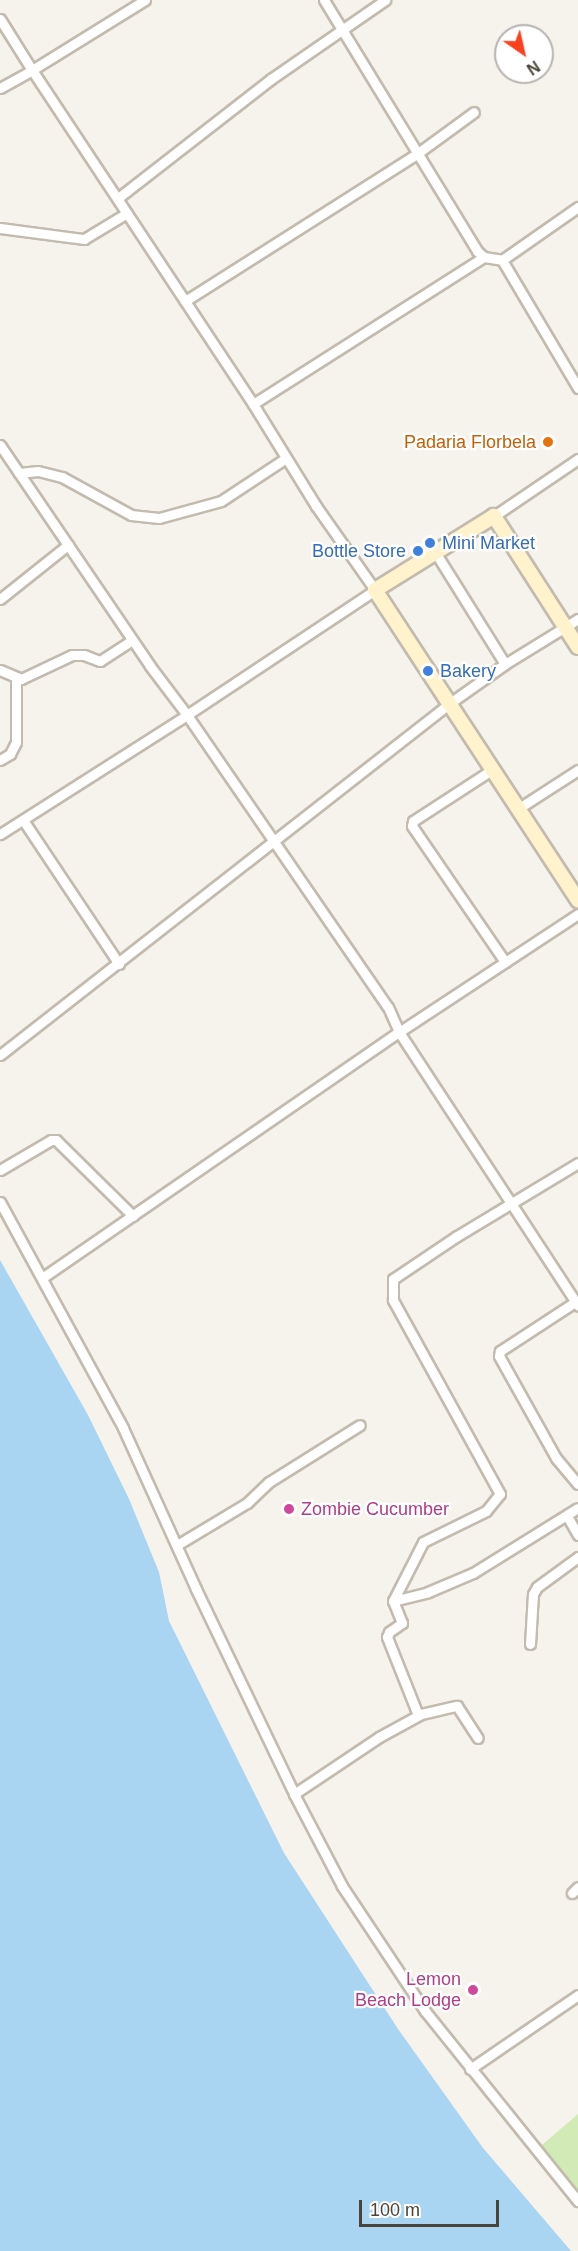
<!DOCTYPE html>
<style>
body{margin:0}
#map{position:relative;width:578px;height:2251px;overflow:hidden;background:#f6f3ec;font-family:Helvetica,sans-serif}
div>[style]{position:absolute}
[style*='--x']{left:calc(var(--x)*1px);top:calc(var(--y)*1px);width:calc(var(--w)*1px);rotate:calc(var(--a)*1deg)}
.green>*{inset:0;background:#d2eab5}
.water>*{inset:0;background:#a9d4f2}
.roads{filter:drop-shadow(2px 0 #c2bbae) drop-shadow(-2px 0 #c2bbae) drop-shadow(0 2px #c2bbae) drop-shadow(0 -2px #c2bbae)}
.street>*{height:9px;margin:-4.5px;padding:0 4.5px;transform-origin:4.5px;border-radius:4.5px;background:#fff}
.secondary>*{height:14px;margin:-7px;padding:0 7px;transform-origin:7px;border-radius:7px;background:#fff3cd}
.dots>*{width:16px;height:16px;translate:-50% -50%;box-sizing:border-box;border:3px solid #fff;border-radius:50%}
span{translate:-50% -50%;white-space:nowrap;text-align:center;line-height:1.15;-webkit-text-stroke:4.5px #fff;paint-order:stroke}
.food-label{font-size:18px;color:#c56008}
.right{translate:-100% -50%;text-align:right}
.shop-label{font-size:18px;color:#366cbe}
.left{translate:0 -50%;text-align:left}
.hotel-label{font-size:18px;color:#b23c85}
.north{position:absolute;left:494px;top:24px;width:60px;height:60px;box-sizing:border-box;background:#fff;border:2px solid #b7b4b0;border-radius:50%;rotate:146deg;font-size:16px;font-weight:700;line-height:24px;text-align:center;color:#4b4439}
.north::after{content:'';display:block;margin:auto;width:21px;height:27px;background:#fc3f1d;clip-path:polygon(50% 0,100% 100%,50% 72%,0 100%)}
.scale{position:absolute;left:359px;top:2200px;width:140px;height:27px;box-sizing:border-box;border:3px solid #4b4439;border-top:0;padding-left:8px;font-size:18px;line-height:21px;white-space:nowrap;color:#4b4439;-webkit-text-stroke:4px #fff;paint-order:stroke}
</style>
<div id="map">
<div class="green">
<div style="clip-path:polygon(578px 2114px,578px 2192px,542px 2145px)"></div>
</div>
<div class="water">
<div style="clip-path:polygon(0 1260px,88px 1415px,129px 1499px,159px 1572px,169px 1621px,284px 1853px,398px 2029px,483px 2148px,571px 2251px,0 2251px)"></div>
</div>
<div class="roads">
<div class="street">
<div style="--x:324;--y:0;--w:294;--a:58.6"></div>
<div style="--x:477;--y:251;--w:9;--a:41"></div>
<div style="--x:484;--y:257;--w:18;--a:9"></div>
<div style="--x:502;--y:260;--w:149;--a:59.3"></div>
<div style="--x:0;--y:19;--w:60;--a:57.9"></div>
<div style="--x:32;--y:70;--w:133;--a:-31.8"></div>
<div style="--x:0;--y:88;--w:37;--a:-29"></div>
<div style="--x:32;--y:70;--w:400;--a:56.5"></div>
<div style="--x:253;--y:404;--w:120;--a:58.3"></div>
<div style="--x:316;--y:506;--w:103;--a:54.9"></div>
<div style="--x:375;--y:590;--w:226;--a:146.4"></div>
<div style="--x:187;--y:715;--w:222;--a:147.5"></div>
<div style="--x:118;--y:198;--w:194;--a:-37.9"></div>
<div style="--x:271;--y:79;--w:139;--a:-34.7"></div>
<div style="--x:0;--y:228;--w:85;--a:7.5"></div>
<div style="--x:84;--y:239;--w:50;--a:-31.2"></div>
<div style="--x:502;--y:260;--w:93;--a:-34.9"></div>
<div style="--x:185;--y:301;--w:276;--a:-32.4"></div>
<div style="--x:418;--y:153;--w:69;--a:-36.2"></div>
<div style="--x:253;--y:404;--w:274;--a:-32.5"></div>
<div style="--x:0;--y:445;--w:267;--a:55.8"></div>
<div style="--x:150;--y:666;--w:61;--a:52.9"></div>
<div style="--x:187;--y:715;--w:354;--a:55.5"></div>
<div style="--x:388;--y:1007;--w:27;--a:66"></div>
<div style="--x:399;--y:1032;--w:327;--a:56.8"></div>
<div style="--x:19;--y:473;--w:19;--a:-6"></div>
<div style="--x:38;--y:471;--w:25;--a:14"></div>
<div style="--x:62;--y:477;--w:79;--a:28.8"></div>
<div style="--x:131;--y:515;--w:28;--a:6"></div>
<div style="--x:159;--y:518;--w:64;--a:-15.3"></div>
<div style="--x:221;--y:501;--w:78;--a:-33.5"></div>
<div style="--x:494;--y:516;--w:102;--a:-34.2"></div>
<div style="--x:435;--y:552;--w:132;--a:58"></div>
<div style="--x:0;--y:599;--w:87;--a:-38.5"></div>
<div style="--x:0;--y:670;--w:23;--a:23"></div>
<div style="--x:21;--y:679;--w:56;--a:-25.2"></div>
<div style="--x:72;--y:655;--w:12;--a:0"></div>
<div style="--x:84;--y:655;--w:17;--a:21"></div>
<div style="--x:100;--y:661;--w:38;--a:-33"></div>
<div style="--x:0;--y:760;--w:12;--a:-31"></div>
<div style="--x:10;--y:754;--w:13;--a:-63"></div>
<div style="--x:16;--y:742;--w:64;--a:-90"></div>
<div style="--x:493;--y:769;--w:95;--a:147"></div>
<div style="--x:413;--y:821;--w:5;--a:101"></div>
<div style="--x:412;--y:826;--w:165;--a:55.6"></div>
<div style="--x:519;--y:808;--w:70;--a:-32.8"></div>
<div style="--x:23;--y:820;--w:173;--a:56.3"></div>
<div style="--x:0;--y:1055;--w:571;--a:-38.03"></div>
<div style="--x:450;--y:703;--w:67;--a:-35.3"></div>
<div style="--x:505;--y:664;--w:86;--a:-31.7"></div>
<div style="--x:0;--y:1170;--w:59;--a:-30.5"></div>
<div style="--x:51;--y:1140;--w:5;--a:0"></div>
<div style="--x:56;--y:1140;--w:108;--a:44.6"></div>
<div style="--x:0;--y:1202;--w:257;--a:61.4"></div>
<div style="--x:123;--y:1428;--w:177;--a:65.6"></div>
<div style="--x:196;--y:1589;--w:227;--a:64.4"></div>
<div style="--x:294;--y:1794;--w:104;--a:62.4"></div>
<div style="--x:342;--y:1886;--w:150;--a:56.4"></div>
<div style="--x:425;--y:2011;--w:244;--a:51.2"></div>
<div style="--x:42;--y:1278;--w:434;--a:-34.6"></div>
<div style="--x:399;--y:1032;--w:214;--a:-33.4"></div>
<div style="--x:575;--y:1302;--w:90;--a:146.8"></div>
<div style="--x:500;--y:1351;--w:5;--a:101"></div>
<div style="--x:499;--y:1356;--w:117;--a:60.8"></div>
<div style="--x:556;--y:1458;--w:34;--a:50"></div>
<div style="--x:567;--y:1516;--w:22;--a:60"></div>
<div style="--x:177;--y:1545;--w:82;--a:-31"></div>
<div style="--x:247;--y:1503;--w:30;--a:-44"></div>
<div style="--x:269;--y:1482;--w:107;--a:-32.1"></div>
<div style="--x:393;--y:1601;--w:36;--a:-14"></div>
<div style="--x:428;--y:1592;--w:49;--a:-22.9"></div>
<div style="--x:473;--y:1573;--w:123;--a:-31.8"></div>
<div style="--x:530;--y:1644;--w:50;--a:-86.6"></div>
<div style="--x:533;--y:1594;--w:8;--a:-60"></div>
<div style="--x:537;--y:1587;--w:51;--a:-36.2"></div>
<div style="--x:418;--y:1715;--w:84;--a:-111.7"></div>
<div style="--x:387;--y:1637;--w:5;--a:-68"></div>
<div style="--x:389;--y:1632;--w:16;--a:-35"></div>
<div style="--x:402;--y:1623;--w:24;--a:-112"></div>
<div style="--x:393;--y:1601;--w:66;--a:-63"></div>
<div style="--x:423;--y:1542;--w:70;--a:-26.2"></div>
<div style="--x:486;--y:1511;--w:22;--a:-51"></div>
<div style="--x:500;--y:1494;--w:222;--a:-118.9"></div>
<div style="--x:393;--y:1300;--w:21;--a:-90"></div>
<div style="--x:393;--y:1279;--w:77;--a:-33.9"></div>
<div style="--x:457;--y:1236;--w:141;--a:-31.1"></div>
<div style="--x:294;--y:1794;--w:102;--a:-33.8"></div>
<div style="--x:379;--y:1737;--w:48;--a:-28.7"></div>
<div style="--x:421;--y:1714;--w:37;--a:-13"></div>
<div style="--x:457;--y:1706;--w:38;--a:57"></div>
<div style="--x:572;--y:1893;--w:8;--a:-45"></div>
<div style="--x:470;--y:2069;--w:131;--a:-34.4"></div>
</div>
<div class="secondary">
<div style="--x:578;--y:647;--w:156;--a:-122.7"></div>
<div style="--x:494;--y:516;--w:140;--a:148.1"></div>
<div style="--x:375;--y:590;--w:371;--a:56.8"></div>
</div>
</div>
<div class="dots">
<div style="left:548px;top:442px;background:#e8710a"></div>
<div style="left:430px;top:543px;background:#3f7fe0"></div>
<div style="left:418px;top:551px;background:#3f7fe0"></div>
<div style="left:428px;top:671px;background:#3f7fe0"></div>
<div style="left:289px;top:1509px;background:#d1479c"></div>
<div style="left:473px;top:1990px;background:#d1479c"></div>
</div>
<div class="food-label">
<span class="right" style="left:536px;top:442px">Padaria Florbela</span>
</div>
<div class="shop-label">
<span class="left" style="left:442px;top:543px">Mini Market</span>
<span class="right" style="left:406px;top:551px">Bottle Store</span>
<span class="left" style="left:440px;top:671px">Bakery</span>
</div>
<div class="hotel-label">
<span class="left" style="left:301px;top:1509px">Zombie Cucumber</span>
<span class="right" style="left:461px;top:1990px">Lemon<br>Beach Lodge</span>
</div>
<div class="north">N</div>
<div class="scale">100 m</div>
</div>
